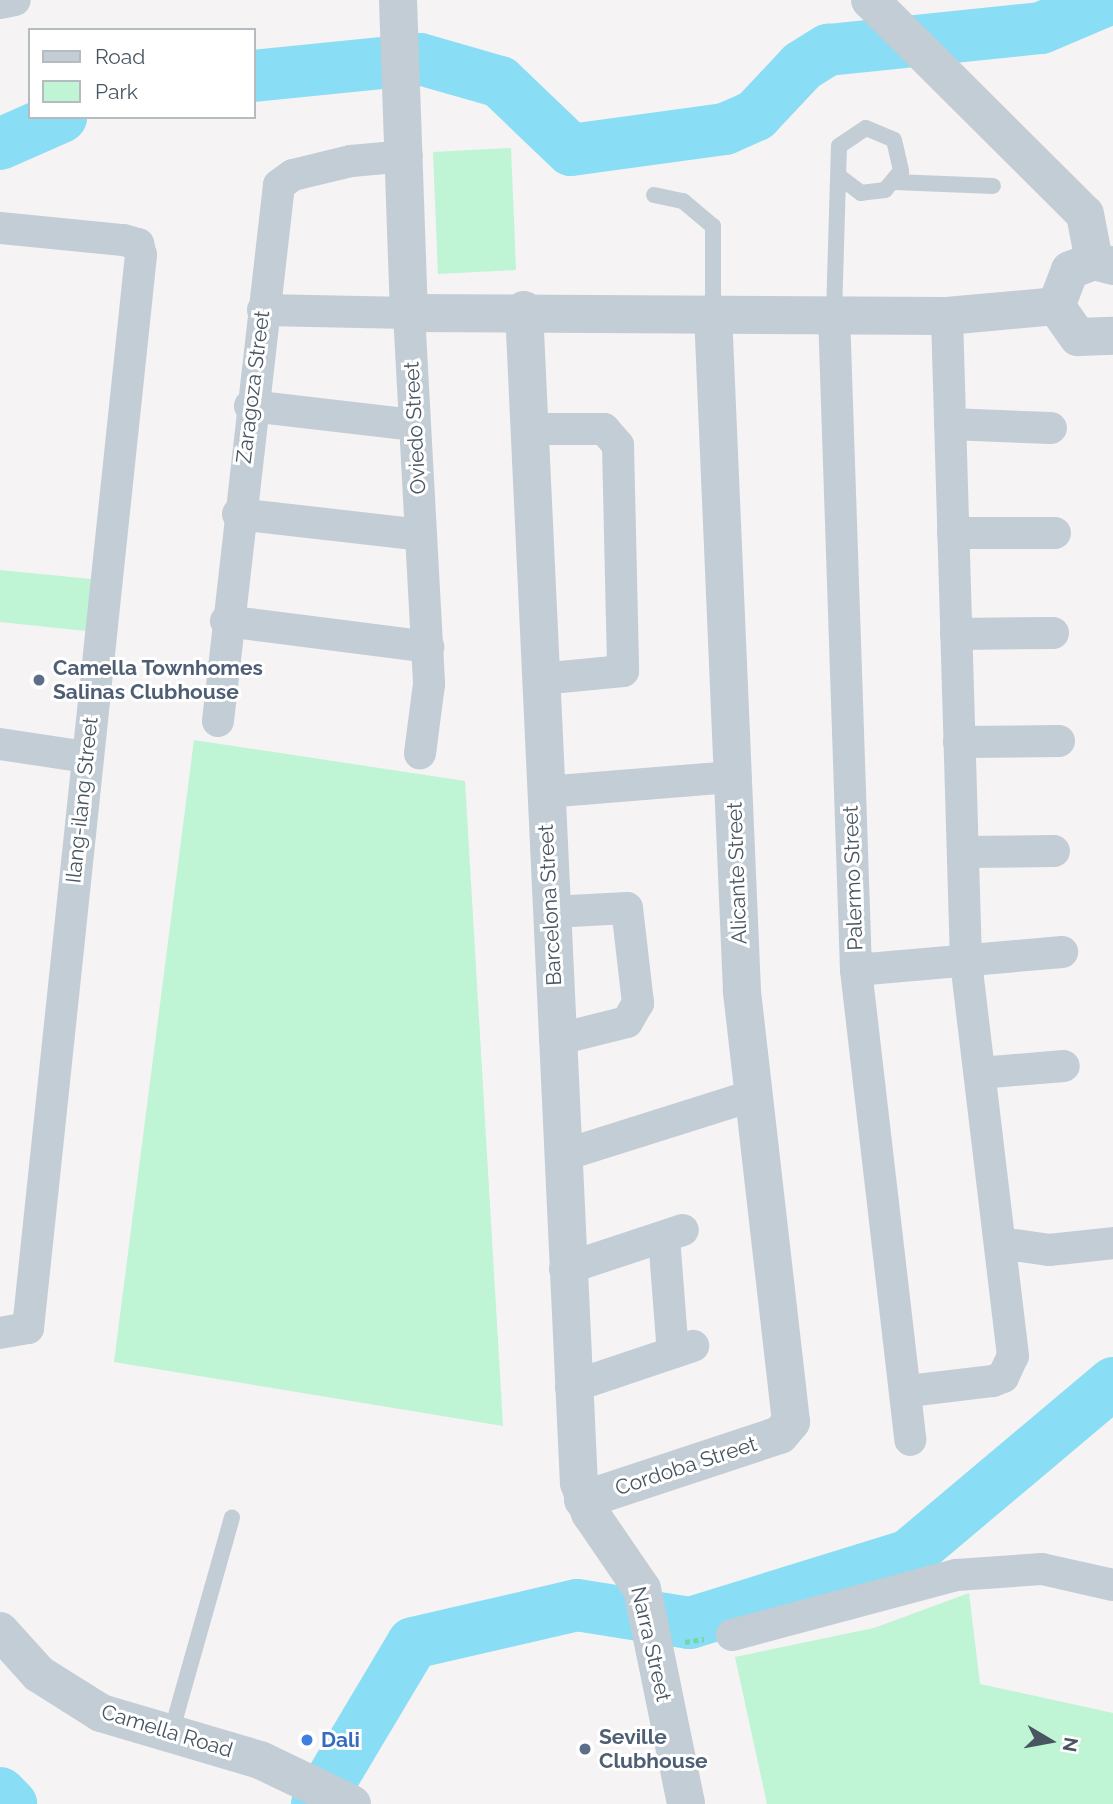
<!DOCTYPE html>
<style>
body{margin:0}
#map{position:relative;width:1113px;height:1804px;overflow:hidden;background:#f5f3f3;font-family:Raleway,sans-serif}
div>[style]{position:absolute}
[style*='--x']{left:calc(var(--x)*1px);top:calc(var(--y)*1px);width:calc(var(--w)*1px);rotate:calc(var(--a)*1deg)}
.green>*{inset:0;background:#bff4d5}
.river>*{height:52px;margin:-26px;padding:0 26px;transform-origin:26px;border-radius:26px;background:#89ddf5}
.path>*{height:4.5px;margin-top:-2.25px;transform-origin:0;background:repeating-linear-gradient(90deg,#73d6a7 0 5px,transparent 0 8.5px)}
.service>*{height:16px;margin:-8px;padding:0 8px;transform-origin:8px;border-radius:8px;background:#c3cdd5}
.minor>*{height:32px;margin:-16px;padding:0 16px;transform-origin:16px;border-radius:16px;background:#c3cdd5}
.tertiary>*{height:38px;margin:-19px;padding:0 19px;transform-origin:19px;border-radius:19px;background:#c3cdd5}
.dots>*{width:19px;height:19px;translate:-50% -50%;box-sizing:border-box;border:4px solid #fff;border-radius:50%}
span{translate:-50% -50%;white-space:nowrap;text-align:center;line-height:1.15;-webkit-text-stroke:6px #fff;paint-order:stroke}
.street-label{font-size:21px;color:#485662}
.service-label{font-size:21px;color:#4e5e75;font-weight:700}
.left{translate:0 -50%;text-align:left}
.shop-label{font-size:21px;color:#366cbe;font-weight:700}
.legend{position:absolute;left:28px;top:28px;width:228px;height:91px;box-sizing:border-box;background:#fff;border:2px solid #b6bbc0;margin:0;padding:9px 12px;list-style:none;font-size:21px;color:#485662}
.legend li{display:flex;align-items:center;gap:14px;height:35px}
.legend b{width:35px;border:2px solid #b6bbc0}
.north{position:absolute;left:1015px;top:1706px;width:70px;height:70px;-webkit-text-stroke:5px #fff;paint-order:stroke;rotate:100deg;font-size:19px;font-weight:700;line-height:28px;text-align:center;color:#485662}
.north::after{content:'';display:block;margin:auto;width:24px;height:32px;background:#485662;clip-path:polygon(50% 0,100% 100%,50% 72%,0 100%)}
</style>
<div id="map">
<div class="green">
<div style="clip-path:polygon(511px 148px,516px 270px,438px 274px,433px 152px)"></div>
<div style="clip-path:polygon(0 570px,91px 579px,86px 631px,0 622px)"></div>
<div style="clip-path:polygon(194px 740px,465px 781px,503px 1426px,114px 1362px)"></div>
<div style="clip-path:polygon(969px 1593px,980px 1684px,1113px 1713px,1113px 1804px,767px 1804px,735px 1657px,874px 1628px)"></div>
</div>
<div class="river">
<div style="--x:254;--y:76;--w:167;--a:-5.8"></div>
<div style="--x:420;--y:59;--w:83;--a:16"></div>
<div style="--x:500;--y:82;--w:98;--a:43.8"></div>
<div style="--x:571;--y:150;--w:155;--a:-7.8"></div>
<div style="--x:725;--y:129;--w:34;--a:-24"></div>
<div style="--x:756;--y:115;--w:67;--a:-46.8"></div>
<div style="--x:802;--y:66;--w:31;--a:-32"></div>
<div style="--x:828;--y:50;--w:214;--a:-5.9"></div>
<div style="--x:1041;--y:28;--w:72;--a:-23"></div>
<div style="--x:0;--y:144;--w:67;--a:-23.9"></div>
<div style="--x:0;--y:1793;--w:16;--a:45"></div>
<div style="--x:317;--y:1804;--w:187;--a:-59.2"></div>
<div style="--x:413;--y:1643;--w:168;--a:-13"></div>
<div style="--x:577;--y:1605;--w:114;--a:9.1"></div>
<div style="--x:690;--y:1623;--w:229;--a:-17.2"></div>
<div style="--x:909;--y:1555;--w:267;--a:-40.1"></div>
</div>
<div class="path">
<div style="--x:685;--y:1642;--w:19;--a:-9"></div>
</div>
<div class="service">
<div style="--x:895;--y:182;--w:98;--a:2.3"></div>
<div style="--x:654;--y:195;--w:30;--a:12"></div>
<div style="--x:683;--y:201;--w:39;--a:40"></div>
<div style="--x:713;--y:226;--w:87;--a:90"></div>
<div style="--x:834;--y:314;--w:168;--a:-88.3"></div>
<div style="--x:839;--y:146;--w:32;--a:-34"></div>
<div style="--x:866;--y:128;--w:30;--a:23"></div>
<div style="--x:894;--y:140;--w:32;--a:77"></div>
<div style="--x:901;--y:171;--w:25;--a:130"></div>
<div style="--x:885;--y:190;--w:24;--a:173"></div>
<div style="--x:861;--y:193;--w:25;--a:-143"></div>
<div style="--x:171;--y:1733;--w:224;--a:-74.2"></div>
</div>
<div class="minor">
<div style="--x:0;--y:3;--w:15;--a:-11"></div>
<div style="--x:0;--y:228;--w:124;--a:5.6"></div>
<div style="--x:123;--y:240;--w:16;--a:15"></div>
<div style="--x:138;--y:244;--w:11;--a:75"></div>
<div style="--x:141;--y:255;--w:1079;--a:96.01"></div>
<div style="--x:28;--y:1328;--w:28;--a:170"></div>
<div style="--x:263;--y:310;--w:146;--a:1.2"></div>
<div style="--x:409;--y:313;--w:372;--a:86.9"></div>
<div style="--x:429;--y:684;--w:70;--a:97.4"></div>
<div style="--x:834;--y:314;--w:656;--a:88.08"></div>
<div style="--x:856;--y:970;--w:473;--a:83.4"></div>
<div style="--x:250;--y:406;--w:166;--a:6.6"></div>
<div style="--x:950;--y:424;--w:101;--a:2.3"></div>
<div style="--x:529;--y:429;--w:75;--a:0"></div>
<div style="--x:604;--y:429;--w:21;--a:49"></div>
<div style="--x:618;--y:445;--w:226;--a:88.7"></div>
<div style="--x:623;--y:671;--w:83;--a:174.5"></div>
<div style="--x:238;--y:514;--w:184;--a:6.5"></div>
<div style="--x:953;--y:533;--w:102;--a:0"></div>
<div style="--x:226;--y:621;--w:204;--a:7.3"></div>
<div style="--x:956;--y:634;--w:97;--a:-0.6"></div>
<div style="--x:218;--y:721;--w:539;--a:-83.51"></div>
<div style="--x:279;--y:185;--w:17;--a:-36"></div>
<div style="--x:293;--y:175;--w:60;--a:-13.6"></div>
<div style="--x:351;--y:161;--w:56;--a:-5.1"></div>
<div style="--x:959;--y:742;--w:100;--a:-0.6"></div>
<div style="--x:0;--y:744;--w:87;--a:8.6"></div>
<div style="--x:545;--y:792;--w:189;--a:-4.6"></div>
<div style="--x:964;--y:852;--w:90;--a:-0.6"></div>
<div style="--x:552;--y:912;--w:75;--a:-3.1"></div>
<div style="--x:627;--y:908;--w:96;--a:83.4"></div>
<div style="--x:638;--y:1003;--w:22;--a:120"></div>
<div style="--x:627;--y:1022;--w:74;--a:166"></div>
<div style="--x:856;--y:970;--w:207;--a:-5"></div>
<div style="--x:980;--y:1073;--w:84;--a:-4.8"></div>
<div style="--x:561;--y:1156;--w:202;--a:-17.5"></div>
<div style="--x:664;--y:1237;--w:116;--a:85.6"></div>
<div style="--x:1000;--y:1243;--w:49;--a:8.1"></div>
<div style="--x:1049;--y:1250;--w:64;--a:-6.2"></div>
<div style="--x:565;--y:1269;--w:124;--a:-18.3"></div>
<div style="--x:571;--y:1387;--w:129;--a:-18.6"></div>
<div style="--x:909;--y:1391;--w:85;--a:-6.8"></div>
<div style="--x:993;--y:1381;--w:11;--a:-22"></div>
<div style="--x:1003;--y:1377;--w:23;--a:-65"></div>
<div style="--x:1013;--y:1356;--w:398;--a:-96.8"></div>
<div style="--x:966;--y:961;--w:645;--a:-91.69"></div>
<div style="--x:732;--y:1635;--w:232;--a:-15"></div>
<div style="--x:956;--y:1575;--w:86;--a:-4"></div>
<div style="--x:1042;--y:1569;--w:73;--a:12.7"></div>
</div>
<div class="tertiary">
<div style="--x:398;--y:0;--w:313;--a:88"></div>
<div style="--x:409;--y:313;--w:538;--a:0.32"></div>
<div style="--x:947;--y:316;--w:109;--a:-5.2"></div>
<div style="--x:870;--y:0;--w:303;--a:44.9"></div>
<div style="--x:1085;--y:214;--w:48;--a:79.2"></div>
<div style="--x:1113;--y:266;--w:20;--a:-165"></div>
<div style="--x:1094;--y:261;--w:26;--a:159"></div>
<div style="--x:1070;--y:270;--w:39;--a:111"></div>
<div style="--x:1056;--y:306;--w:38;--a:55"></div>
<div style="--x:1078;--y:337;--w:35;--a:-2"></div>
<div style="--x:524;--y:310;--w:1174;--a:87.32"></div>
<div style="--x:579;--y:1483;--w:32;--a:70"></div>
<div style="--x:590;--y:1513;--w:92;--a:55.6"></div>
<div style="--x:642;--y:1589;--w:219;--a:78.4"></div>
<div style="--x:583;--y:1500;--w:207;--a:-18.3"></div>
<div style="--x:780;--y:1435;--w:17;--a:-50"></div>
<div style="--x:791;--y:1422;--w:434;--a:-96.5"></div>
<div style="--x:742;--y:991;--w:679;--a:-92.45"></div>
<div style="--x:0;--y:1631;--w:58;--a:47.8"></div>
<div style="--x:39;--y:1674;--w:73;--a:32.2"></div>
<div style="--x:101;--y:1713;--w:166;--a:16.5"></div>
<div style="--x:260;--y:1760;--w:102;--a:25.6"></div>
</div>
<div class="dots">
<div style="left:39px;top:680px;background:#5c6f8a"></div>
<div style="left:307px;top:1740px;background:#3f7fe0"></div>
<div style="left:585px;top:1749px;background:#5c6f8a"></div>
</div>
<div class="street-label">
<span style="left:253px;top:387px;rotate:-83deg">Zaragoza Street</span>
<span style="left:415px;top:428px;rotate:-93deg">Oviedo Street</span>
<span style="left:82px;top:800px;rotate:-84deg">Ilang-ilang Street</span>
<span style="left:737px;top:873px;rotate:-92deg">Alicante Street</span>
<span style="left:853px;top:878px;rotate:-92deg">Palermo Street</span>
<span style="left:550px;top:905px;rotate:-93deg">Barcelona Street</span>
<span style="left:686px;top:1466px;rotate:-18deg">Cordoba Street</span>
<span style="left:651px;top:1644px;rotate:77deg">Narra Street</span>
<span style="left:167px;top:1731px;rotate:17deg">Camella Road</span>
</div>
<div class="service-label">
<span class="left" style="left:53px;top:680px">Camella Townhomes<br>Salinas Clubhouse</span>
<span class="left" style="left:599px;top:1749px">Seville<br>Clubhouse</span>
</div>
<div class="shop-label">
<span class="left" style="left:321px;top:1740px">Dali</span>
</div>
<ul class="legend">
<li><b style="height:9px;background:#c3cdd5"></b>Road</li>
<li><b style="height:19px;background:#bff4d5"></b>Park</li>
</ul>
<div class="north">N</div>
</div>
